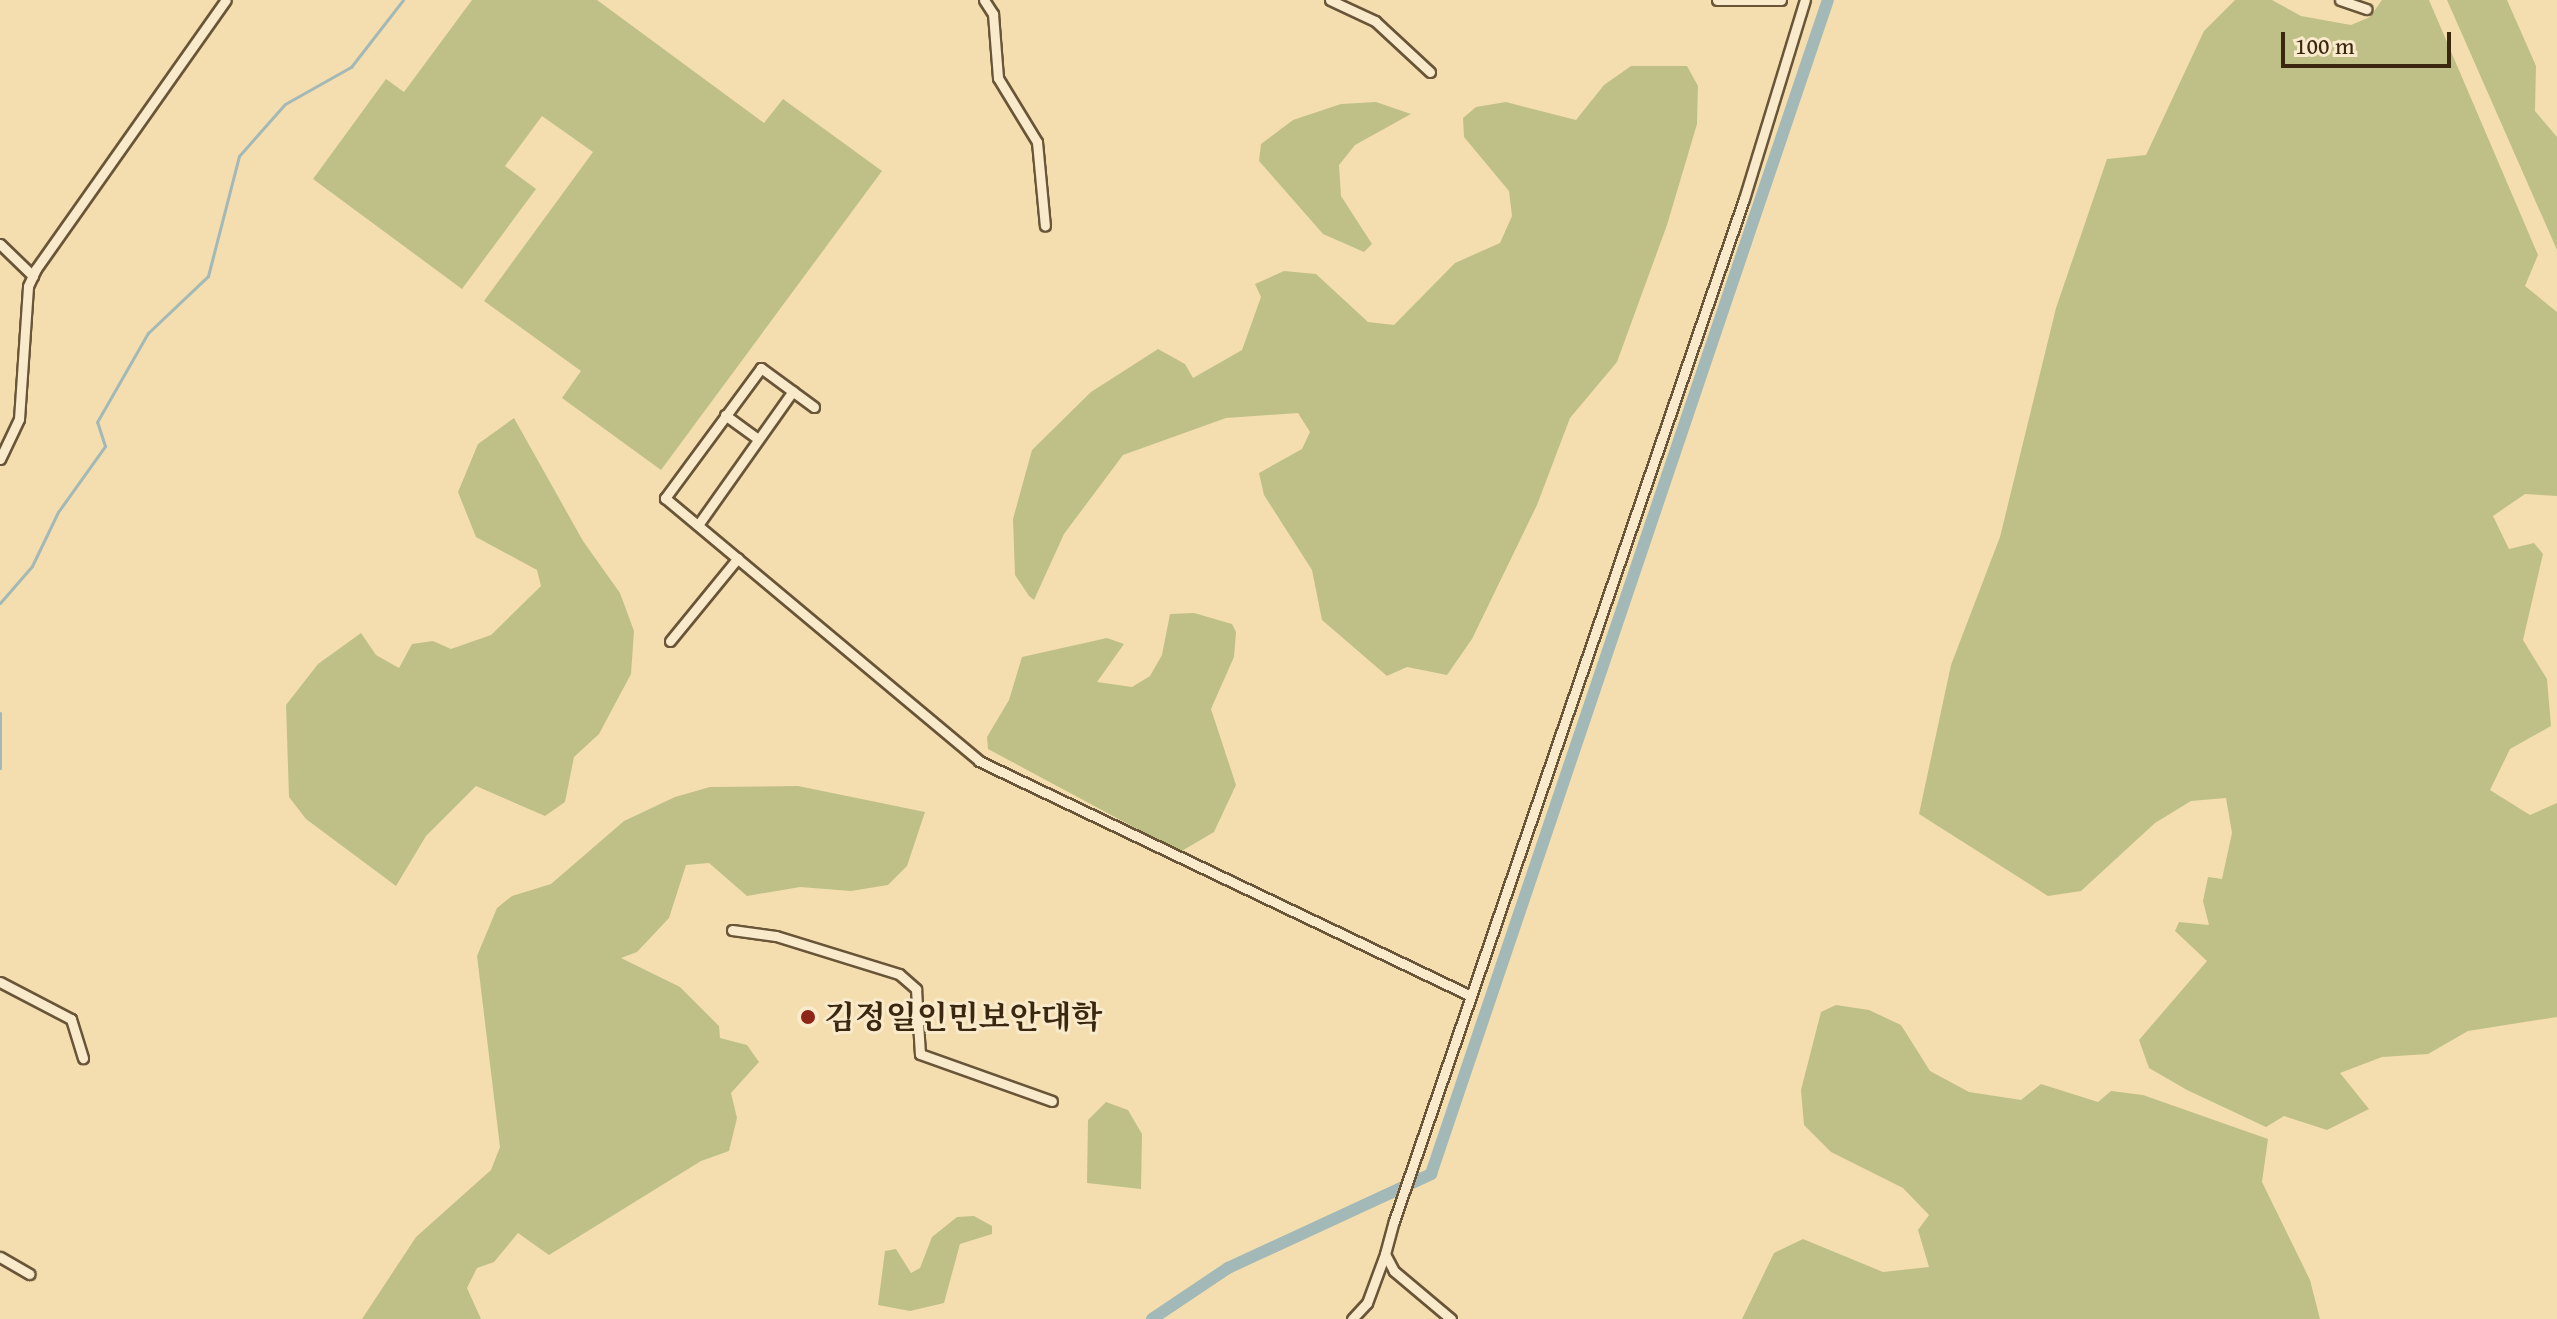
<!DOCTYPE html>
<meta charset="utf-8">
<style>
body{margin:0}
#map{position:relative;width:2557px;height:1319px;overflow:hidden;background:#f4deaf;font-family:"Gentium Book Plus","Noto Serif KR",serif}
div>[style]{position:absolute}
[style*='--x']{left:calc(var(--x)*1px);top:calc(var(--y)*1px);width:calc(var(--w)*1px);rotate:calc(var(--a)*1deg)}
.green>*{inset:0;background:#bfc088}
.stream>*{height:3px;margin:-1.5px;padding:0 1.5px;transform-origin:1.5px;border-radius:1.5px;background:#a2b9b7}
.canal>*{height:12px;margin:-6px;padding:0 6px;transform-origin:6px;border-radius:6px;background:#a2b9b7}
.roads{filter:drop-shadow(2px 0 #695537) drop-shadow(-2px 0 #695537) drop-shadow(0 2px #695537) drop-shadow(0 -2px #695537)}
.minor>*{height:9px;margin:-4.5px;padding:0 4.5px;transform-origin:4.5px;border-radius:4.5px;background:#f8eacb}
.dots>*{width:22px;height:22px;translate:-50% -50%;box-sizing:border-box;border:4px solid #f8eacb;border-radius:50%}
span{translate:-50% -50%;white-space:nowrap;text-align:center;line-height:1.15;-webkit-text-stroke:6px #f8eacb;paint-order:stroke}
.poi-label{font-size:32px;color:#3b270f;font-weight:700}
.left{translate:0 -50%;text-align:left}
.scale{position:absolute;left:2281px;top:32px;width:170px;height:36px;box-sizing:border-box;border:4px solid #3b270f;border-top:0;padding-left:10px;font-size:24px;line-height:28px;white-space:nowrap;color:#3b270f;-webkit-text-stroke:6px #f8eacb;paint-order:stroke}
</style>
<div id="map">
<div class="green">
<div style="clip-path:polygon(472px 0,597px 0,764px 123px,783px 99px,882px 171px,661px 470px,562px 398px,581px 371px,484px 301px,593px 152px,542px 116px,505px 166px,536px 189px,462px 289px,313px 179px,386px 79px,404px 92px)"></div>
<div style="clip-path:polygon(2235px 0,2272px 0,2301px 16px,2351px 25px,2370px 17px,2382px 0,2429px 0,2538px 255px,2525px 286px,2557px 312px,2557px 496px,2525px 494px,2493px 516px,2509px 549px,2534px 543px,2543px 554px,2523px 640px,2547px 679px,2551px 726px,2510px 749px,2490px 790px,2530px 815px,2557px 803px,2557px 1017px,2468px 1031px,2428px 1054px,2382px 1057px,2340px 1073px,2369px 1109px,2327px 1130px,2284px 1116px,2266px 1127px,2187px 1090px,2149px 1068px,2139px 1040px,2207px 961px,2175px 931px,2179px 922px,2209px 925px,2203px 901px,2208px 877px,2222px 879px,2232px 833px,2226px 798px,2191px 801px,2155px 823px,2081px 891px,2048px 896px,1919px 814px,1951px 665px,2000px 537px,2056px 308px,2107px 159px,2146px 155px,2204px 31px)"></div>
<div style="clip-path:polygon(2447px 0,2507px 0,2536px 66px,2535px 111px,2557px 137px,2557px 250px)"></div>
<div style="clip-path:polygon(1631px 66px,1687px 66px,1698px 86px,1697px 124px,1667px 225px,1617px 362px,1570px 418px,1537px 505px,1472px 639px,1447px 675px,1407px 667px,1387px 676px,1322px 620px,1312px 570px,1264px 495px,1259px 473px,1302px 449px,1310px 432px,1298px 413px,1226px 418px,1123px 455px,1064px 534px,1034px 600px,1029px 596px,1015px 575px,1013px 519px,1032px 450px,1091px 392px,1158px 349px,1185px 364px,1193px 378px,1242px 350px,1261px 297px,1255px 284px,1284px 271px,1316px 274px,1368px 322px,1394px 325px,1455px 263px,1500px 243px,1512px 216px,1509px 191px,1464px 137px,1463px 118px,1476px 107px,1506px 102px,1576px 120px,1604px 85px)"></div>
<div style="clip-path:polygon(1376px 102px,1411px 114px,1355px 145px,1339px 165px,1341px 196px,1372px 244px,1364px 252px,1323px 234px,1259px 161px,1261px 144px,1293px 120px,1341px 104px)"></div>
<div style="clip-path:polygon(514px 418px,583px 541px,620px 593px,634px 631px,631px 674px,599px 734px,574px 757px,565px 802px,545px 816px,476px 786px,426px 836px,396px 886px,306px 819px,289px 797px,286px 705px,318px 664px,361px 633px,376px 655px,399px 668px,412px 644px,433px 641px,451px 649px,491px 635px,541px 586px,537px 570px,476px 537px,458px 492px,478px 444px)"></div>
<div style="clip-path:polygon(1194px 613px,1232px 624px,1236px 632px,1234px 657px,1211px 709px,1236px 785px,1214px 832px,1180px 852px,988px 749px,987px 737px,1009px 700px,1022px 657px,1107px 638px,1124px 644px,1097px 682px,1132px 687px,1150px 676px,1162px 655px,1170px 614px)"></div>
<div style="clip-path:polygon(798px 786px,925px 812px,907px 866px,888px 885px,851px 891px,800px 887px,747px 896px,709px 863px,686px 865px,669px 918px,637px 952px,621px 958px,680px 987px,719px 1026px,720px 1038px,747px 1045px,759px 1062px,731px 1093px,737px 1118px,729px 1151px,701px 1161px,549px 1255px,518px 1233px,494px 1262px,477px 1268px,467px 1288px,481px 1319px,362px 1319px,416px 1237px,491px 1170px,500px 1147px,477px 956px,497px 908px,512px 896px,551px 884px,624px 821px,675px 797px,710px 787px)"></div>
<div style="clip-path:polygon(1836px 1005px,1869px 1010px,1901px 1025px,1930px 1071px,1969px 1092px,2021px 1100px,2041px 1084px,2098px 1102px,2111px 1091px,2143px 1095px,2268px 1139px,2262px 1182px,2310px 1280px,2320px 1319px,1742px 1319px,1774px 1253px,1803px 1239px,1883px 1272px,1929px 1267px,1918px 1230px,1929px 1215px,1903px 1188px,1831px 1152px,1804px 1125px,1801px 1090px,1821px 1012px)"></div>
<div style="clip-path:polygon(1106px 1102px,1128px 1110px,1142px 1134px,1141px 1189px,1087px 1183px,1088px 1120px)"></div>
<div style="clip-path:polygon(974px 1216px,992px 1226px,992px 1234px,960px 1244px,944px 1303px,910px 1311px,878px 1305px,885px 1251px,896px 1249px,911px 1273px,920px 1268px,932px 1237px,957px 1217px)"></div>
</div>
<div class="stream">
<div style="--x:0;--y:603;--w:49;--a:-49.1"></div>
<div style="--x:32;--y:566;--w:60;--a:-64.3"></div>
<div style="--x:58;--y:512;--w:81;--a:-54.5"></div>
<div style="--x:105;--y:446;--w:25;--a:-108"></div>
<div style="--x:97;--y:422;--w:103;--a:-60.2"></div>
<div style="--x:148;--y:333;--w:83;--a:-43.5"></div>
<div style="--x:208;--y:276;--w:124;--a:-75.5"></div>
<div style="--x:239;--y:156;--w:69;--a:-48.5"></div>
<div style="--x:285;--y:104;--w:76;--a:-29.3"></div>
<div style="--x:351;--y:67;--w:85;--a:-52.2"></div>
<div style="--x:0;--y:713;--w:55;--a:90"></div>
</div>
<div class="canal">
<div style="--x:1152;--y:1319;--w:92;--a:-33.9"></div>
<div style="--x:1228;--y:1268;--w:224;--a:-24.8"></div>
<div style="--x:1431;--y:1174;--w:1239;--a:-71.32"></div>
</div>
<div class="roads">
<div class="minor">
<div style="--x:984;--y:0;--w:17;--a:57"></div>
<div style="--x:993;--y:14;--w:64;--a:85.5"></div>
<div style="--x:998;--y:78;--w:75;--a:58.6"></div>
<div style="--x:1037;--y:142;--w:84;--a:84.6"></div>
<div style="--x:1330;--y:0;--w:50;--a:25"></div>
<div style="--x:1375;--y:21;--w:75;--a:42.8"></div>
<div style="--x:1717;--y:0;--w:64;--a:0"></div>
<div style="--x:2340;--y:0;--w:28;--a:19"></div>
<div style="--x:0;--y:244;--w:46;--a:44.1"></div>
<div style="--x:814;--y:407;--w:66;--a:-143.7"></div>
<div style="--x:761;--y:368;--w:162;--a:126.4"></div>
<div style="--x:665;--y:498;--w:410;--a:39.9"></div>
<div style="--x:979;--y:761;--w:545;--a:25.53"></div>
<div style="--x:725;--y:415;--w:41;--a:36"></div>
<div style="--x:0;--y:459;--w:44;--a:-64.6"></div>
<div style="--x:19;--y:419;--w:133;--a:-86.1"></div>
<div style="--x:28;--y:286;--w:19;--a:-65"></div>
<div style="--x:36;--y:269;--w:329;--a:-54.8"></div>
<div style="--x:698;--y:525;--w:164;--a:-54.7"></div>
<div style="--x:670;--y:641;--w:107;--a:-50.7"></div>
<div style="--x:732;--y:930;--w:44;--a:7.8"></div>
<div style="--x:776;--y:936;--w:129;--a:17.2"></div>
<div style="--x:899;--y:974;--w:23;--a:41"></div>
<div style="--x:916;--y:989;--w:65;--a:86.5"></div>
<div style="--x:920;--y:1054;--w:140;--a:19.6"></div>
<div style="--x:0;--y:982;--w:80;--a:27.5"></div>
<div style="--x:71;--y:1019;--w:41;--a:72.9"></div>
<div style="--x:0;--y:1257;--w:34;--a:30"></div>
<div style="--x:1352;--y:1319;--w:22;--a:-47"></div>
<div style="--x:1367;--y:1303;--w:52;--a:-69.8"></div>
<div style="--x:1451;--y:1319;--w:75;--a:-139.9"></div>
<div style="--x:1394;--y:1271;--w:19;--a:-118"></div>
<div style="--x:1385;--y:1254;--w:34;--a:-75"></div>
<div style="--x:1394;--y:1221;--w:1080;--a:-71.1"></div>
<div style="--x:1744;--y:199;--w:208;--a:-73"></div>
</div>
</div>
<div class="dots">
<div style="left:808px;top:1017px;background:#8f2418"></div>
</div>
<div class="poi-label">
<span class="left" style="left:824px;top:1017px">김정일인민보안대학</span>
</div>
<div class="scale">100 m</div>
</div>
